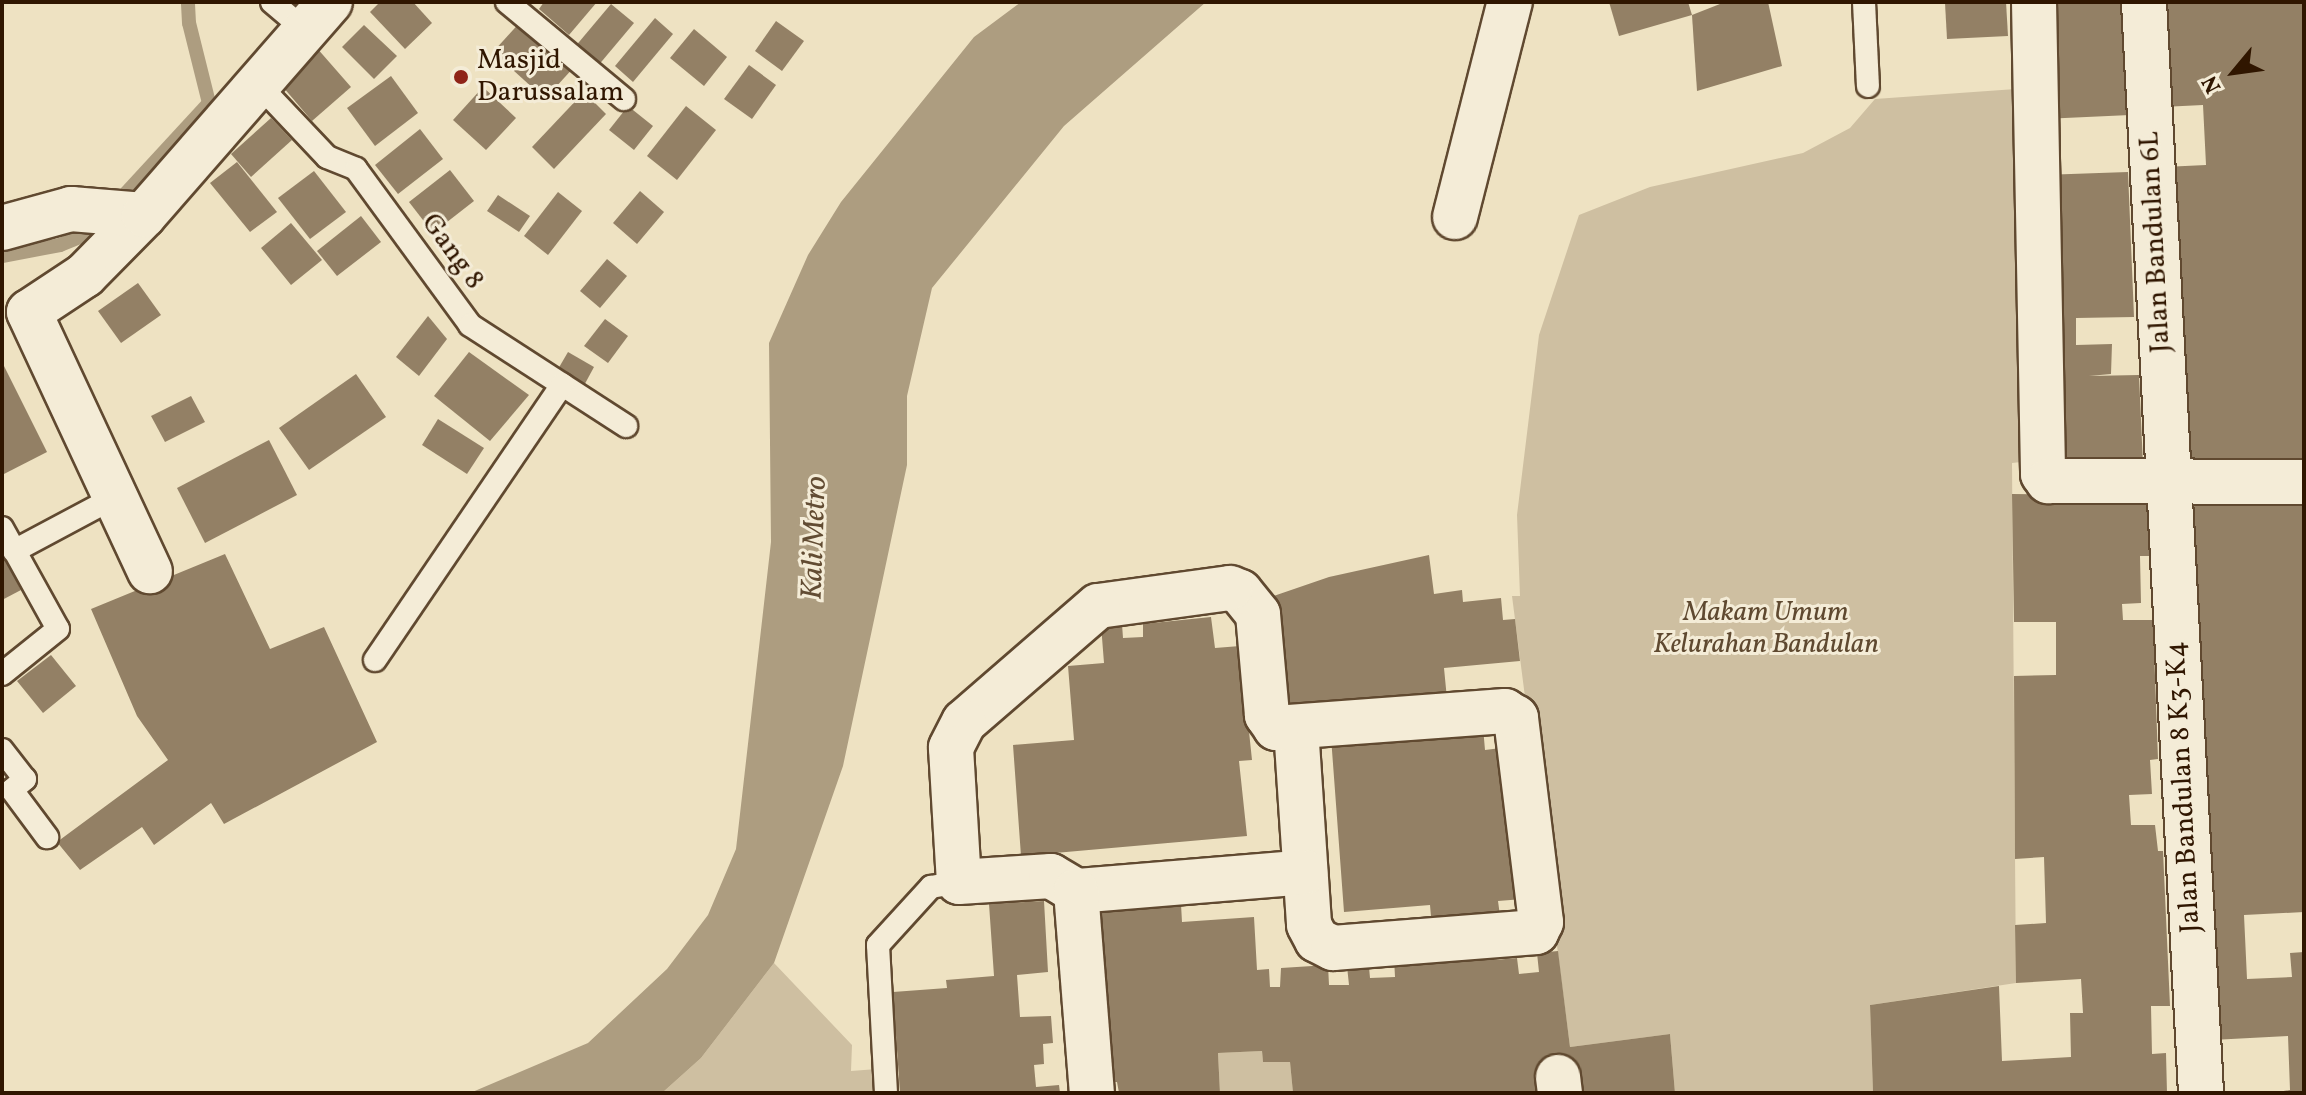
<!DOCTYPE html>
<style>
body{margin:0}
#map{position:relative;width:2306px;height:1095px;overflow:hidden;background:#eee2c2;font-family:Vollkorn,serif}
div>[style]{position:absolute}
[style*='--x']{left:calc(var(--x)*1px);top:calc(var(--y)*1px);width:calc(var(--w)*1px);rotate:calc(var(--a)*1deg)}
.green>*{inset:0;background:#cebfa1}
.water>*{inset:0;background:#ad9d80}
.stream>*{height:14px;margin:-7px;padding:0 7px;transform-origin:7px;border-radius:7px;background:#ad9d80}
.building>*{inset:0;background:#938065}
.roads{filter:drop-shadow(2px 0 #604930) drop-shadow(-2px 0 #604930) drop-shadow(0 2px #604930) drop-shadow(0 -2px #604930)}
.service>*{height:22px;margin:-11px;padding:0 11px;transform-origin:11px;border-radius:11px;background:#f4ecd7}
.minor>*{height:44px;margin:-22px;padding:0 22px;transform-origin:22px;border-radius:22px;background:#f4ecd7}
.dots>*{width:22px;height:22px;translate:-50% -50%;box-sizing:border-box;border:4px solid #f4ecd7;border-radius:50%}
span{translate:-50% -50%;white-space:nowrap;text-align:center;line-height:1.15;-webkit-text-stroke:6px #f4ecd7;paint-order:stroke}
.poi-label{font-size:28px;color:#301600}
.left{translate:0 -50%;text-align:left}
.street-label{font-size:28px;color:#301600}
.park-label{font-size:28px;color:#5f4930;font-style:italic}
.water-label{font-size:30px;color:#624c33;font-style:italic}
.frame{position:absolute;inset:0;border:4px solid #301600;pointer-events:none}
.north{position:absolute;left:2194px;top:32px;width:80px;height:80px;-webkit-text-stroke:6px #f4ecd7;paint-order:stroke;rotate:241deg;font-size:22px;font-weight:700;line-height:32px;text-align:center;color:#301600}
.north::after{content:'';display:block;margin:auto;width:28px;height:36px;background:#301600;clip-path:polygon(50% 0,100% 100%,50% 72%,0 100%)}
</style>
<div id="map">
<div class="green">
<div style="clip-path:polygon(2030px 88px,2030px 461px,2012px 463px,2016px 983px,1870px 1005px,1873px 1093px,1675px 1093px,1670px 1034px,1570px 1047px,1512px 596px,1520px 596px,1517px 515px,1539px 335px,1579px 215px,1650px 187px,1803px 153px,1850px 128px,1875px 99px)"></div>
<div style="clip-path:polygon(774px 963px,852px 1045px,851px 1071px,877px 1069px,879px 1093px,662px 1093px,701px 1058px)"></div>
<div style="clip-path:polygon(1262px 1051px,1263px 1062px,1290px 1062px,1293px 1093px,1220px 1093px,1218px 1053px)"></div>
</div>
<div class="water">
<div style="clip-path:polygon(1021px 2px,1206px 2px,1064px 126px,932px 288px,907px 396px,907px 465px,843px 766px,774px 963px,701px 1058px,662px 1093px,470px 1093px,588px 1043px,667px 969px,708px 915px,736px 849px,771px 542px,769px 343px,808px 255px,841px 202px,974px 37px)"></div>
</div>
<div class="stream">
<div style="--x:115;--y:205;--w:139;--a:-47.3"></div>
<div style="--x:209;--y:103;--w:82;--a:-104"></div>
<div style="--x:189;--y:23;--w:21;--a:-93"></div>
<div style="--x:2;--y:256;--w:59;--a:-10.7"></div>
<div style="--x:60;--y:245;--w:24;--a:-22"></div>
<div style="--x:82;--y:236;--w:25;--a:-43"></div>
</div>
<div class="building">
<div style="clip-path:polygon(380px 2px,413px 2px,432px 23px,405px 49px,370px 12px)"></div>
<div style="clip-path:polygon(544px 2px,597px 2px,569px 35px,539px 9px)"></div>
<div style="clip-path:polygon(1609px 2px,1688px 2px,1692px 15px,1619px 36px)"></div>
<div style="clip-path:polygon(1725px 2px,1768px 2px,1782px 66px,1697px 91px,1692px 15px)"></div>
<div style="clip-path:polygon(1972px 2px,2006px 2px,2008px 36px,1947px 39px,1945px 3px)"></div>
<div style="clip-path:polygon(2041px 2px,2124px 2px,2130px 115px,2043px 119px)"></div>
<div style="clip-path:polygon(2157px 2px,2304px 2px,2304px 461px,2179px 463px,2164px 167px,2206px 165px,2203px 105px,2162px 107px)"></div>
<div style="clip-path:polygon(611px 4px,634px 23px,597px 67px,574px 48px)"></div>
<div style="clip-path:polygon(655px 18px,673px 34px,633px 82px,615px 66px)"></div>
<div style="clip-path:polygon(523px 19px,575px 66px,545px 99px,493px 52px)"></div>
<div style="clip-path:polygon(776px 21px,804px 41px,782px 71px,755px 51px)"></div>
<div style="clip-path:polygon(364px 25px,397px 56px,374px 79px,342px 47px)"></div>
<div style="clip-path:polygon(694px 29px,727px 57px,704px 86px,670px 58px)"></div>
<div style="clip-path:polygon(316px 47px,351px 87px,312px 121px,277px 80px)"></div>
<div style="clip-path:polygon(749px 65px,776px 85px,752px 119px,724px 99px)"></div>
<div style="clip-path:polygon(391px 76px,418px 113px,375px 146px,347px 108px)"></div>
<div style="clip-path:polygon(483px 87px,516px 118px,486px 150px,453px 120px)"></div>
<div style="clip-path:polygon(584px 92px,606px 114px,554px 169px,532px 147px)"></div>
<div style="clip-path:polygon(628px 106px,653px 126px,634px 150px,609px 130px)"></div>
<div style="clip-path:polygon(686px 106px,716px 130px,677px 180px,647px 156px)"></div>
<div style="clip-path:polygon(271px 118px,292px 140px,251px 177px,231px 154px)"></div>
<div style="clip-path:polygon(420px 129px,443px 159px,398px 194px,375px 165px)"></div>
<div style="clip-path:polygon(237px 162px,277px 212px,250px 232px,210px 183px)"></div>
<div style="clip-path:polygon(450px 170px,474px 201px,433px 233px,409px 202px)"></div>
<div style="clip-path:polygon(314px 171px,346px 212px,310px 239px,278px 198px)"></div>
<div style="clip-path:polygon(2128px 172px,2134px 317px,2076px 318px,2076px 345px,2112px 344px,2111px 374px,2089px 376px,2139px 375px,2143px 465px,2045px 467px,2042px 175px)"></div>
<div style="clip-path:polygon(640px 191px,664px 212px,637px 244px,613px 223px)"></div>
<div style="clip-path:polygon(558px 192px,582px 211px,548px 255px,524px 236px)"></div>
<div style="clip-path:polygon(498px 195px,530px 216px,519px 232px,487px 211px)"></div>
<div style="clip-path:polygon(361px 216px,381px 242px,337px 276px,317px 251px)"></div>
<div style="clip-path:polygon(291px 223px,322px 260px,291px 285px,261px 248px)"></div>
<div style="clip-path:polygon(607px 259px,627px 276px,600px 308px,580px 291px)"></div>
<div style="clip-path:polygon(138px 283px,161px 315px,121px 343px,98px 311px)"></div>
<div style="clip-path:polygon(428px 316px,447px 339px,419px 376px,396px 357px)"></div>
<div style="clip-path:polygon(605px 319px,628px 336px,608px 363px,584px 346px)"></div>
<div style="clip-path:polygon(469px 352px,529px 395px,490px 441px,434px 396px)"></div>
<div style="clip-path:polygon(568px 352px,594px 367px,581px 391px,554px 376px)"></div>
<div style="clip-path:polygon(2px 362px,47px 452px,2px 475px)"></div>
<div style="clip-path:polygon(356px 374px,386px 417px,309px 470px,279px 428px)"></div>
<div style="clip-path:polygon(191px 396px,205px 422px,165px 442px,151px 416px)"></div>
<div style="clip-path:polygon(438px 419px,484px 448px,467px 474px,422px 445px)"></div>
<div style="clip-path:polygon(269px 440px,297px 495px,205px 543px,177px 488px)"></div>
<div style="clip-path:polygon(2012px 494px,2149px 495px,2151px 556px,2140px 556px,2141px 603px,2122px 604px,2123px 620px,2153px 620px,2158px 759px,2150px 760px,2152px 794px,2129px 795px,2131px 825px,2155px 825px,2158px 851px,2163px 851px,2170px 1006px,2151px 1006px,2152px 1054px,2166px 1053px,2167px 1093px,1873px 1093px,1870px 1005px,1999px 986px,2002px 1061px,2071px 1057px,2070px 1013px,2083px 1013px,2081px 979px,2016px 983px,2015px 925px,2046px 923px,2044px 857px,2015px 859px,2014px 676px,2056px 675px,2056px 622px,2014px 622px)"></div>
<div style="clip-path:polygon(2304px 498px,2304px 912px,2244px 915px,2247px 979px,2292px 977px,2290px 953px,2304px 952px,2304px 1093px,2271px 1093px,2290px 1090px,2288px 1036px,2212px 1040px,2180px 504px)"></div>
<div style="clip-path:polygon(2px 553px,21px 590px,2px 600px)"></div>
<div style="clip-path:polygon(225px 554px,270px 649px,324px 627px,377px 742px,224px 824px,211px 803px,154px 845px,142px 827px,80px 870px,57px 842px,168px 760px,137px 716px,91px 609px)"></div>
<div style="clip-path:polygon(1429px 555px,1434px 594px,1462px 590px,1463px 602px,1501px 598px,1503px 620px,1515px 619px,1520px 661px,1444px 668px,1447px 699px,1278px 709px,1268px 598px,1329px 577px)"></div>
<div style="clip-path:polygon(1211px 617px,1215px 648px,1240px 646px,1252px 760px,1239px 761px,1247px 836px,1021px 856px,1013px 745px,1074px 740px,1068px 666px,1104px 663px,1101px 625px,1122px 624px,1123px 638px,1143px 637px,1143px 624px)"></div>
<div style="clip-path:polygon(51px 655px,76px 686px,43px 713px,17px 681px)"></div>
<div style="clip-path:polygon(1483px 727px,1485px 750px,1509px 747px,1523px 899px,1498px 901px,1501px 923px,1432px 928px,1430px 905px,1344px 912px,1331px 737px)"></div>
<div style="clip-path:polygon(1044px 901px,1048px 972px,1017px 975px,1020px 1017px,1051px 1016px,1053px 1043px,1043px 1044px,1044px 1064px,1034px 1065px,1036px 1087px,1059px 1085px,1060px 1093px,900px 1093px,893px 992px,947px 988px,946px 980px,994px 976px,989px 904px)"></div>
<div style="clip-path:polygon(1181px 904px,1182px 922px,1254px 917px,1257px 970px,1269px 969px,1270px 987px,1280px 987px,1281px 968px,1328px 965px,1329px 985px,1349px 985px,1346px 957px,1368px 956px,1370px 978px,1395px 977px,1394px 958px,1493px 951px,1494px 960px,1517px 958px,1519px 974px,1539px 972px,1537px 953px,1558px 951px,1570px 1047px,1670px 1034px,1675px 1093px,1293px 1093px,1290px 1062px,1263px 1062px,1262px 1051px,1218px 1053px,1220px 1093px,1119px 1093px,1117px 1082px,1104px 1083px,1093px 912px)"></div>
</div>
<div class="roads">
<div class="service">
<div style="--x:272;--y:2;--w:43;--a:40.3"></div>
<div style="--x:507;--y:2;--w:152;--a:39.7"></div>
<div style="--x:1864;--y:2;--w:84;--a:87.3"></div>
<div style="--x:258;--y:84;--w:100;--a:46.6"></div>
<div style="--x:327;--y:157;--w:31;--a:22"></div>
<div style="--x:356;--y:169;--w:193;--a:53.8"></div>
<div style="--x:470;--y:325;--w:186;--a:32.9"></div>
<div style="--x:2;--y:528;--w:115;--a:61"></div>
<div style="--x:58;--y:629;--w:72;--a:141.2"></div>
<div style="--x:14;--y:551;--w:115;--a:-28.1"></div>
<div style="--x:375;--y:660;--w:333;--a:-55.8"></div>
<div style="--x:2;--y:750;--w:37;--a:52"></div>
<div style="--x:25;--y:779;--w:17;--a:140"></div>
<div style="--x:12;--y:790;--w:59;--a:53.3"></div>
<div style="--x:886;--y:1093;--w:148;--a:-93.1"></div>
<div style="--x:878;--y:945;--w:79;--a:-47.6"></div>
<div style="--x:931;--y:887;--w:28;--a:-10"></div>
</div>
<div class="minor">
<div style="--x:2034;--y:2;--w:472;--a:88.9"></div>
<div style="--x:2043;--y:474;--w:9;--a:54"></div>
<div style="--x:2048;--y:481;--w:256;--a:0.2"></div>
<div style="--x:2144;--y:2;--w:1092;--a:87.01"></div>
<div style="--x:144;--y:215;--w:84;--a:134.5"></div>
<div style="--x:85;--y:275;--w:67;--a:146.5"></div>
<div style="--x:29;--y:312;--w:286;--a:65"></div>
<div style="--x:1455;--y:217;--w:222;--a:-75.7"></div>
<div style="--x:2;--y:228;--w:72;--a:-15.4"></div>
<div style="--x:71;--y:209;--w:73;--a:4.7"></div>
<div style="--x:144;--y:215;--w:283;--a:-48.9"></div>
<div style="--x:1296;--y:728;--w:197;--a:86.2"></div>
<div style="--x:1309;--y:925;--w:17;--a:62"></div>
<div style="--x:1317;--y:940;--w:18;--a:27"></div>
<div style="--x:1333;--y:948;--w:204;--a:-4.5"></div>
<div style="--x:1536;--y:932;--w:11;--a:-63"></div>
<div style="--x:1541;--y:922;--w:206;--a:-97"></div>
<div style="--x:1516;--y:718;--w:13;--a:-148"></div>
<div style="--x:1505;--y:711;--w:230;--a:175.8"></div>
<div style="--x:1276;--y:728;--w:16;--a:-125"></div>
<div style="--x:1267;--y:715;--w:101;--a:-95.1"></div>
<div style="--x:1258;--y:614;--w:28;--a:-129"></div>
<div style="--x:1240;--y:592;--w:11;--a:-158"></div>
<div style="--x:1230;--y:588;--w:133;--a:172.2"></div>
<div style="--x:1098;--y:606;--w:177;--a:139.1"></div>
<div style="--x:964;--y:722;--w:29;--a:117"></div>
<div style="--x:951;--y:748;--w:134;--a:86.6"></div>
<div style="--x:959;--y:882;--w:92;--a:-3.7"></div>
<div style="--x:1051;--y:876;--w:29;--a:31"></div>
<div style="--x:1076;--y:891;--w:230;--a:-4.7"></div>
<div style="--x:1076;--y:891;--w:203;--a:85.5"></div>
<div style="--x:1558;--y:1077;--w:16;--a:83"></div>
</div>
</div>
<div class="dots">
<div style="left:461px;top:77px;background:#8f2418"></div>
</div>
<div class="poi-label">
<span class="left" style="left:477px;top:77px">Masjid<br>Darussalam</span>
</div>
<div class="street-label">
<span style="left:2156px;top:242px;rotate:-93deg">Jalan Bandulan 6L</span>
<span style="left:452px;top:252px;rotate:54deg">Gang 8</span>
<span style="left:2184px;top:787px;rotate:-93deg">Jalan Bandulan 8 K3-K4</span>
</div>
<div class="park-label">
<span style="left:1766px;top:629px">Makam Umum<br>Kelurahan Bandulan</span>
</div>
<div class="water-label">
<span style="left:815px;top:538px;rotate:-88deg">Kali Metro</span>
</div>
<div class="frame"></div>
<div class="north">N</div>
</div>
